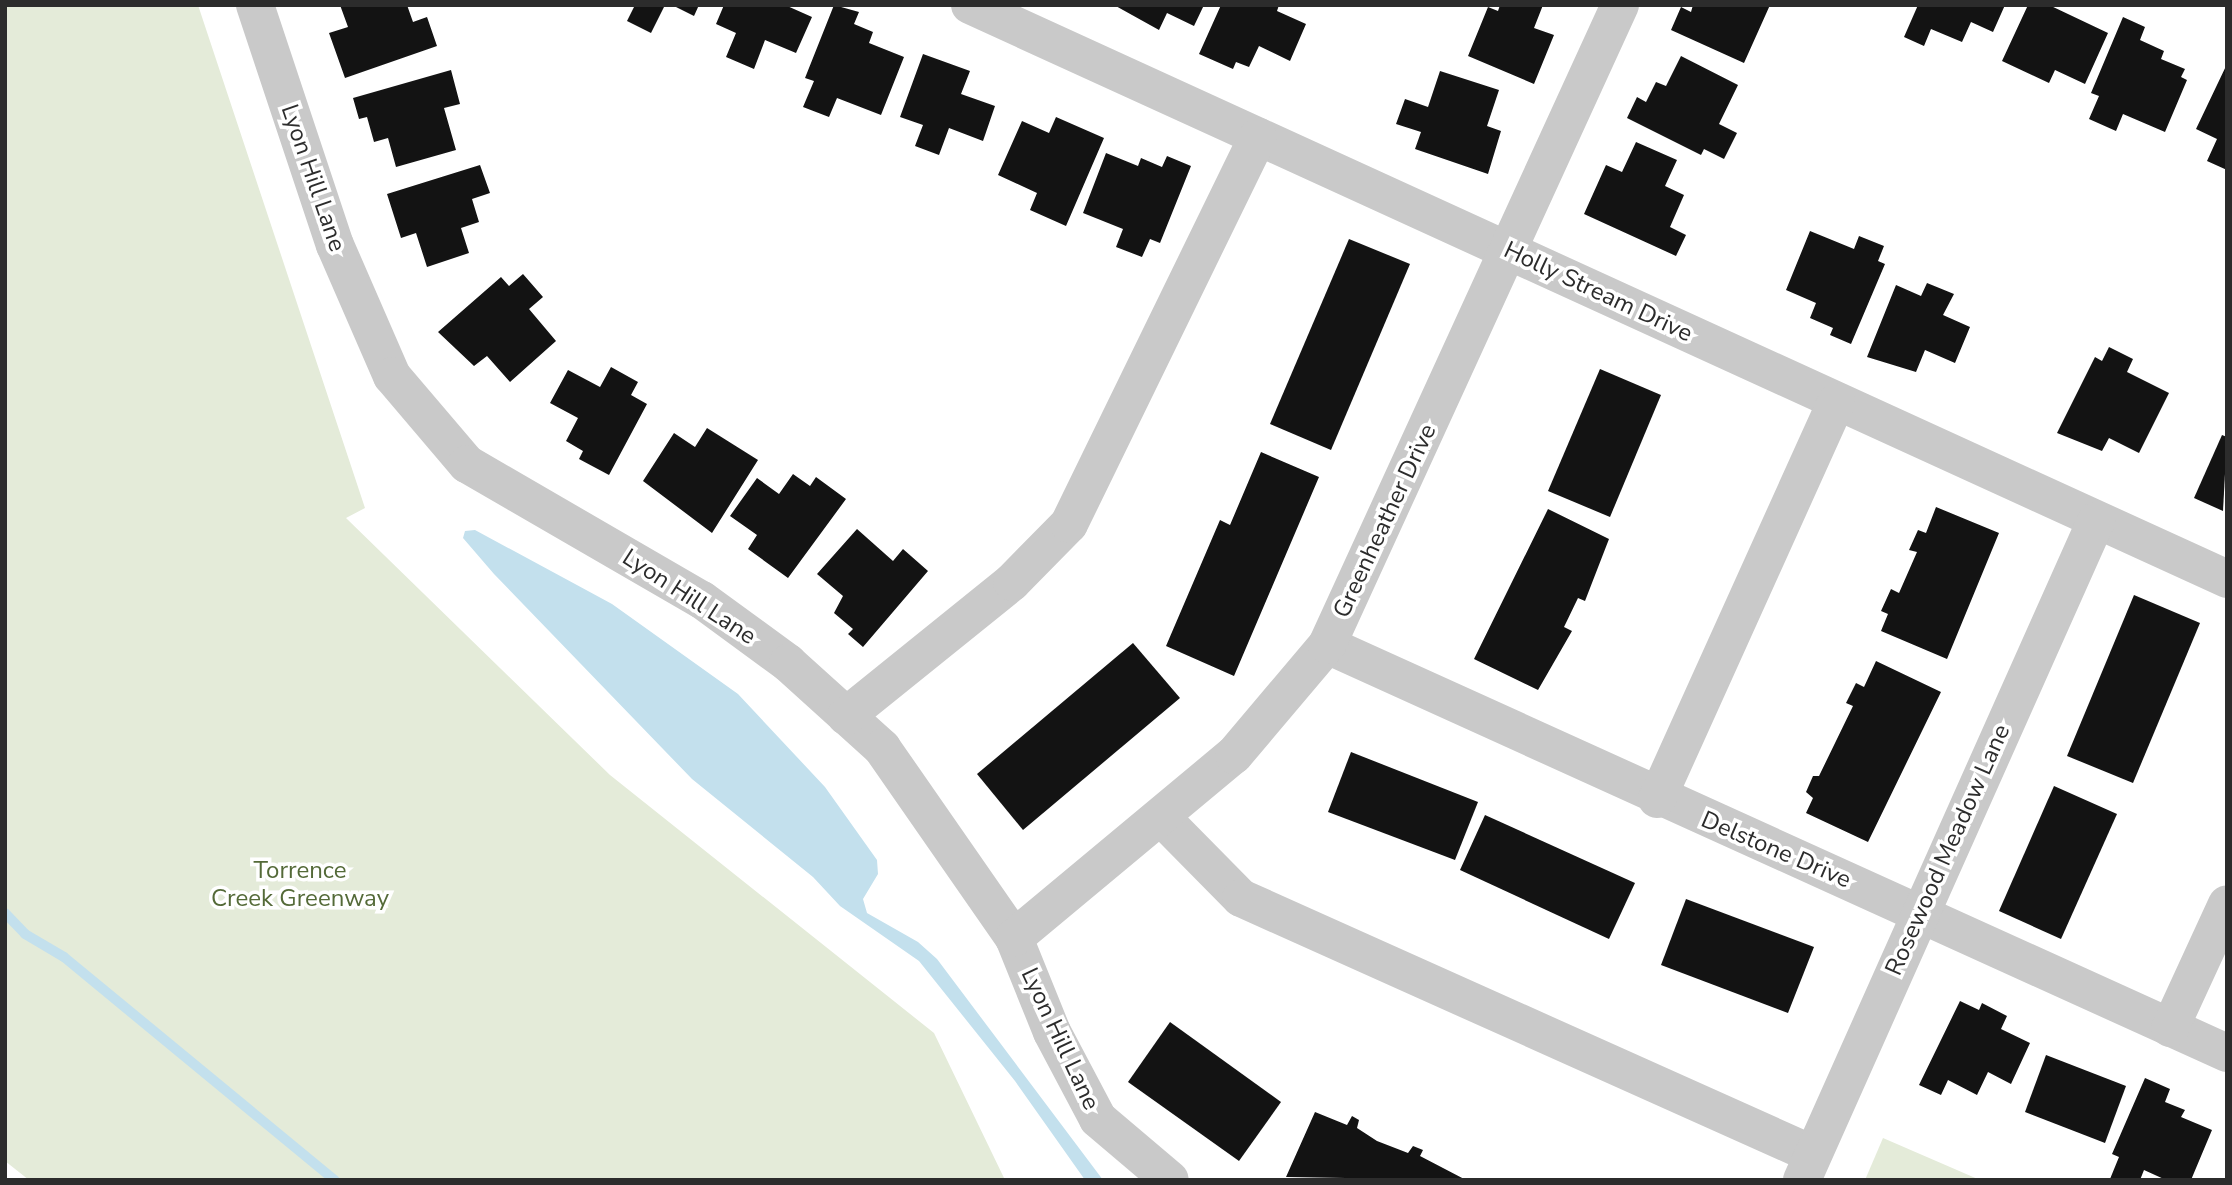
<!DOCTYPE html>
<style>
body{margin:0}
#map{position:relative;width:2232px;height:1185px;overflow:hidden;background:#fff;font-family:"Nunito Sans",sans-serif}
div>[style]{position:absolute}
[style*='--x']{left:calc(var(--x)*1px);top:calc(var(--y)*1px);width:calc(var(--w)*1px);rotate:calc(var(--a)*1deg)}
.green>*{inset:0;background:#e4ebd9}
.water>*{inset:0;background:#c3e0ed}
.stream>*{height:10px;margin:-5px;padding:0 5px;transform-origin:5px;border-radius:5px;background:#c3e0ed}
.building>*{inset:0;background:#131313}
.minor>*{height:38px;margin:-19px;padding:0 19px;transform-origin:19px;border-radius:19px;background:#c9c9c9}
span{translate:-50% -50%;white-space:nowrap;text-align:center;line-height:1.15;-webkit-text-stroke:7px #fff;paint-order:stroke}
.street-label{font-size:24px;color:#2c2c2c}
.park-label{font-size:24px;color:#546a38}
.frame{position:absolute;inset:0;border:7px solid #2c2c2c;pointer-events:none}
</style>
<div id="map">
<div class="green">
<div style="clip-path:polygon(5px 5px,198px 5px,365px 508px,346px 518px,610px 775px,934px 1033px,1005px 1180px,29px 1180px,5px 1161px)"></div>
<div style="clip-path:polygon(1883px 1138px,1980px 1180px,1865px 1180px)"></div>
</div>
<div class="water">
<div style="clip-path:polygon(475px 530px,612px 604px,738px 694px,825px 787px,877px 860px,878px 874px,863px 899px,867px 913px,918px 942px,937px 959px,1103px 1180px,1085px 1180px,1015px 1081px,919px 961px,840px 906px,813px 877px,692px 779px,494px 574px,463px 538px,465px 531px)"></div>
</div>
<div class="stream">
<div style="--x:5;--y:913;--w:29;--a:46"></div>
<div style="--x:25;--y:934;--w:45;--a:30.5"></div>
<div style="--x:64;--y:957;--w:351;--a:39.5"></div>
</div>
<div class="building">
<div style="clip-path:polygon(340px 5px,407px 5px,413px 22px,427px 17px,437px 46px,345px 78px,329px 33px,348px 27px)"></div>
<div style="clip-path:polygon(635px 5px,665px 5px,651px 33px,627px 21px)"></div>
<div style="clip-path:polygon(672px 5px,699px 5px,694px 16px)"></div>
<div style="clip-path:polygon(724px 5px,785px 5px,812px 17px,796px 53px,765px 40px,754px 69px,726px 57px,736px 33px,716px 24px)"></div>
<div style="clip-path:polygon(834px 5px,859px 12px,854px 24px,873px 32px,869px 43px,904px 57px,881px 115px,837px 98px,829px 117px,803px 107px,814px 81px,805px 78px)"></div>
<div style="clip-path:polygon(1114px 5px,1204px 5px,1194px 26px,1167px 13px,1159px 30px)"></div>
<div style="clip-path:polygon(1221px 5px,1279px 5px,1277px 11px,1306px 24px,1290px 61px,1259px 46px,1249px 67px,1236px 62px,1233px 69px,1199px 54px)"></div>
<div style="clip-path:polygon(1500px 5px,1543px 5px,1534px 28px,1554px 35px,1534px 84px,1468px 56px,1488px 7px,1498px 11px)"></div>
<div style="clip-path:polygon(1693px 5px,1770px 5px,1744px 63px,1671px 30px,1681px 7px,1691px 12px)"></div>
<div style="clip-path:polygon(1918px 5px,2005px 5px,1993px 32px,1971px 22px,1962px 42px,1931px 29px,1924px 46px,1904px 37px)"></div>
<div style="clip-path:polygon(2028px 5px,2049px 5px,2108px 33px,2085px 84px,2055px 70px,2049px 83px,2002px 61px)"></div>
<div style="clip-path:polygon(2123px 17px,2145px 27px,2140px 40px,2164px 51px,2161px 59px,2185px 69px,2181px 77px,2187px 80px,2165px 132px,2123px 114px,2116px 131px,2089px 119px,2099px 96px,2091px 93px)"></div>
<div style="clip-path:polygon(923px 54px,970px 71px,961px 94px,995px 106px,983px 141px,949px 128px,939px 155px,915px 146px,923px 125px,900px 117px)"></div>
<div style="clip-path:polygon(1681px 56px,1738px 85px,1719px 124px,1737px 133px,1724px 159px,1704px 149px,1701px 155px,1627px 118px,1637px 97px,1646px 102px,1656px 82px,1666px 86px)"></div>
<div style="clip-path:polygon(2227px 64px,2227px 170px,2207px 161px,2217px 139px,2196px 129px)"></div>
<div style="clip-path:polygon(451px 70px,460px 104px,444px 108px,456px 150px,396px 167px,388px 138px,374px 142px,367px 117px,359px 119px,353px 98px)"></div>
<div style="clip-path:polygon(1440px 71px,1499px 90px,1487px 126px,1501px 131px,1488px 174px,1415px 149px,1421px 132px,1396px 124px,1405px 99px,1428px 107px)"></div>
<div style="clip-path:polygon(1056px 117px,1104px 138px,1066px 226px,1030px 210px,1037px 193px,998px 175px,1022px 121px,1049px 133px)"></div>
<div style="clip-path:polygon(1636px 142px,1677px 160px,1665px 186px,1684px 195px,1670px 227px,1686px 235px,1676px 256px,1584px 214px,1606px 165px,1622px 172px)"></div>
<div style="clip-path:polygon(1106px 153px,1138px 166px,1141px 158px,1162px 167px,1167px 156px,1191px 166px,1160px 243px,1150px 239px,1142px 257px,1116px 247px,1123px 229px,1083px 213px)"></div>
<div style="clip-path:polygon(480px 165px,490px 193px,472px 199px,479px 222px,461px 228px,469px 253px,427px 267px,416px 233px,401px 238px,387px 194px)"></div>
<div style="clip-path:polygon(1810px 231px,1854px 249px,1859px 236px,1884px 246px,1878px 261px,1885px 264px,1851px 344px,1830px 335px,1833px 328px,1810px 318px,1816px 303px,1786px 290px)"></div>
<div style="clip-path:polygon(1349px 239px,1410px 264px,1331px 450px,1270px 424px)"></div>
<div style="clip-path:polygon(523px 274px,543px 297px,529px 309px,556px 341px,510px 382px,487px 356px,474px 366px,438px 332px,501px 277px,509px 286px)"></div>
<div style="clip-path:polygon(1927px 283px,1954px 294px,1943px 315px,1970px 327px,1955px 363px,1925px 350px,1916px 372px,1867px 357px,1896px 285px,1921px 296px)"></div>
<div style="clip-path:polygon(2109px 347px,2133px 359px,2127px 372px,2169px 393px,2139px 453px,2109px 438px,2102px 451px,2057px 433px,2095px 357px,2102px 361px)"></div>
<div style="clip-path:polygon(611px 367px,638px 382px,631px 395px,647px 404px,609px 475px,579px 459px,583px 451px,566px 441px,578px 418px,550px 403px,568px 370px,600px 387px)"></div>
<div style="clip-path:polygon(1600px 369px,1661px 395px,1610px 517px,1548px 491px)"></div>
<div style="clip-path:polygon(707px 428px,758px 460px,712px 533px,643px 481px,674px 433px,695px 447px)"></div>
<div style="clip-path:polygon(2222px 435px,2227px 437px,2223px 511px,2194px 498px)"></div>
<div style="clip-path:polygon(1261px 452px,1319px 477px,1234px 676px,1166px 646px,1220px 520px,1230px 525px)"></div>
<div style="clip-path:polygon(793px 474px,810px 486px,816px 477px,846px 499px,788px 578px,748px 549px,757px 535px,730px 516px,757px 478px,779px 494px)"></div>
<div style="clip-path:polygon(1936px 507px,1999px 533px,1947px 659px,1881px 631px,1888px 614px,1881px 611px,1891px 589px,1899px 593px,1917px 552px,1909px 550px,1918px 530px,1926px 533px)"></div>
<div style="clip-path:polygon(1548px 509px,1609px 539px,1585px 601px,1578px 598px,1564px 627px,1572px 631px,1538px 690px,1474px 659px)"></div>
<div style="clip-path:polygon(857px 529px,893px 561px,903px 549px,928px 571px,863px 647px,848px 634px,853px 629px,834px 613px,843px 596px,817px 574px)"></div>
<div style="clip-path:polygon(2134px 595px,2200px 623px,2133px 783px,2067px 756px)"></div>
<div style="clip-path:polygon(1133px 643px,1180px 698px,1023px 830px,977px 774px)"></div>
<div style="clip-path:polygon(1876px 661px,1941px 692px,1868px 842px,1806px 813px,1813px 798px,1806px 792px,1813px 776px,1819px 776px,1853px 706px,1846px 703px,1856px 683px,1864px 687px)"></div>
<div style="clip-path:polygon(1351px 752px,1478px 802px,1455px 860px,1328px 812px)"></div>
<div style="clip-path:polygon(2054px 786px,2117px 814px,2061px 939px,1999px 911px)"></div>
<div style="clip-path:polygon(1485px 815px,1635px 883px,1609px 939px,1460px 870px)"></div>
<div style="clip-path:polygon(1686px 899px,1814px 947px,1788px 1013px,1661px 965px)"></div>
<div style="clip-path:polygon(1960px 1001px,1979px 1010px,1982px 1003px,2007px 1016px,2001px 1029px,2030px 1043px,2011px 1084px,1988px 1072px,1977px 1095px,1948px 1080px,1941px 1095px,1919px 1085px)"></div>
<div style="clip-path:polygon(1170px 1022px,1281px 1102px,1239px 1161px,1128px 1082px)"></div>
<div style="clip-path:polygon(2046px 1055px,2126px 1086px,2105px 1143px,2025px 1112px)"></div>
<div style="clip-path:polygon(2145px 1078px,2170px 1089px,2165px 1102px,2185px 1110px,2181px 1117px,2212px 1130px,2191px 1180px,2166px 1180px,2144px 1170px,2140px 1180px,2110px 1179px,2119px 1157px,2112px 1154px)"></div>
<div style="clip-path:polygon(1315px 1112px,1347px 1125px,1352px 1116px,1359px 1120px,1357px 1128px,1377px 1141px,1408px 1153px,1413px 1146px,1423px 1150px,1420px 1156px,1466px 1180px,1286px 1177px)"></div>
</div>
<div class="minor">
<div style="--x:255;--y:5;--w:253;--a:71.6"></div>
<div style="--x:335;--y:245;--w:143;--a:66.5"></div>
<div style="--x:392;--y:376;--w:116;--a:49.6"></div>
<div style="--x:467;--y:464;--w:272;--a:30.1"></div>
<div style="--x:702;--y:600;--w:107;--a:36.2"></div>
<div style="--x:788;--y:663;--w:127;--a:42.1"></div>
<div style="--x:882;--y:748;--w:231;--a:55.2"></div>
<div style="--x:1014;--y:938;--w:101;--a:68"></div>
<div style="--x:1052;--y:1032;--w:98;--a:62.1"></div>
<div style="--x:1098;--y:1119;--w:94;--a:40.3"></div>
<div style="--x:970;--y:5;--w:1382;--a:24.54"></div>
<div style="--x:1327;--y:645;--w:988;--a:24.39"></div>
<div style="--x:846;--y:716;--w:213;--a:-38.9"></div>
<div style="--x:1012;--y:582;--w:81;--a:-45.5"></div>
<div style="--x:1069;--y:524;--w:431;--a:-64"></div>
<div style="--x:1657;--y:799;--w:435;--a:-65.7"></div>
<div style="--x:1162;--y:818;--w:112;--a:45.4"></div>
<div style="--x:1241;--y:898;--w:626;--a:24.15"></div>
<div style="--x:1014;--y:938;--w:286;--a:-39.8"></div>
<div style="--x:1234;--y:755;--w:144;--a:-49.8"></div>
<div style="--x:1327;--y:645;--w:704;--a:-65.4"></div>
<div style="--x:2170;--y:1028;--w:136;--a:-65.3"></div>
<div style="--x:1802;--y:1180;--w:722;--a:-65.96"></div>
</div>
<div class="street-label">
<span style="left:313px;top:178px;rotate:71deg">Lyon Hill Lane</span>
<span style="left:1598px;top:292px;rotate:25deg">Holly Stream Drive</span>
<span style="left:1385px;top:521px;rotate:-65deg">Greenheather Drive</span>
<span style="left:689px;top:597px;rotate:33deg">Lyon Hill Lane</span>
<span style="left:1776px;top:850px;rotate:23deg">Delstone Drive</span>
<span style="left:1948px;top:850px;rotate:-66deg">Rosewood Meadow Lane</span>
<span style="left:1060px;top:1039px;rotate:65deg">Lyon Hill Lane</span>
</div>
<div class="park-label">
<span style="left:300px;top:885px">Torrence<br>Creek Greenway</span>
</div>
<div class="frame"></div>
</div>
